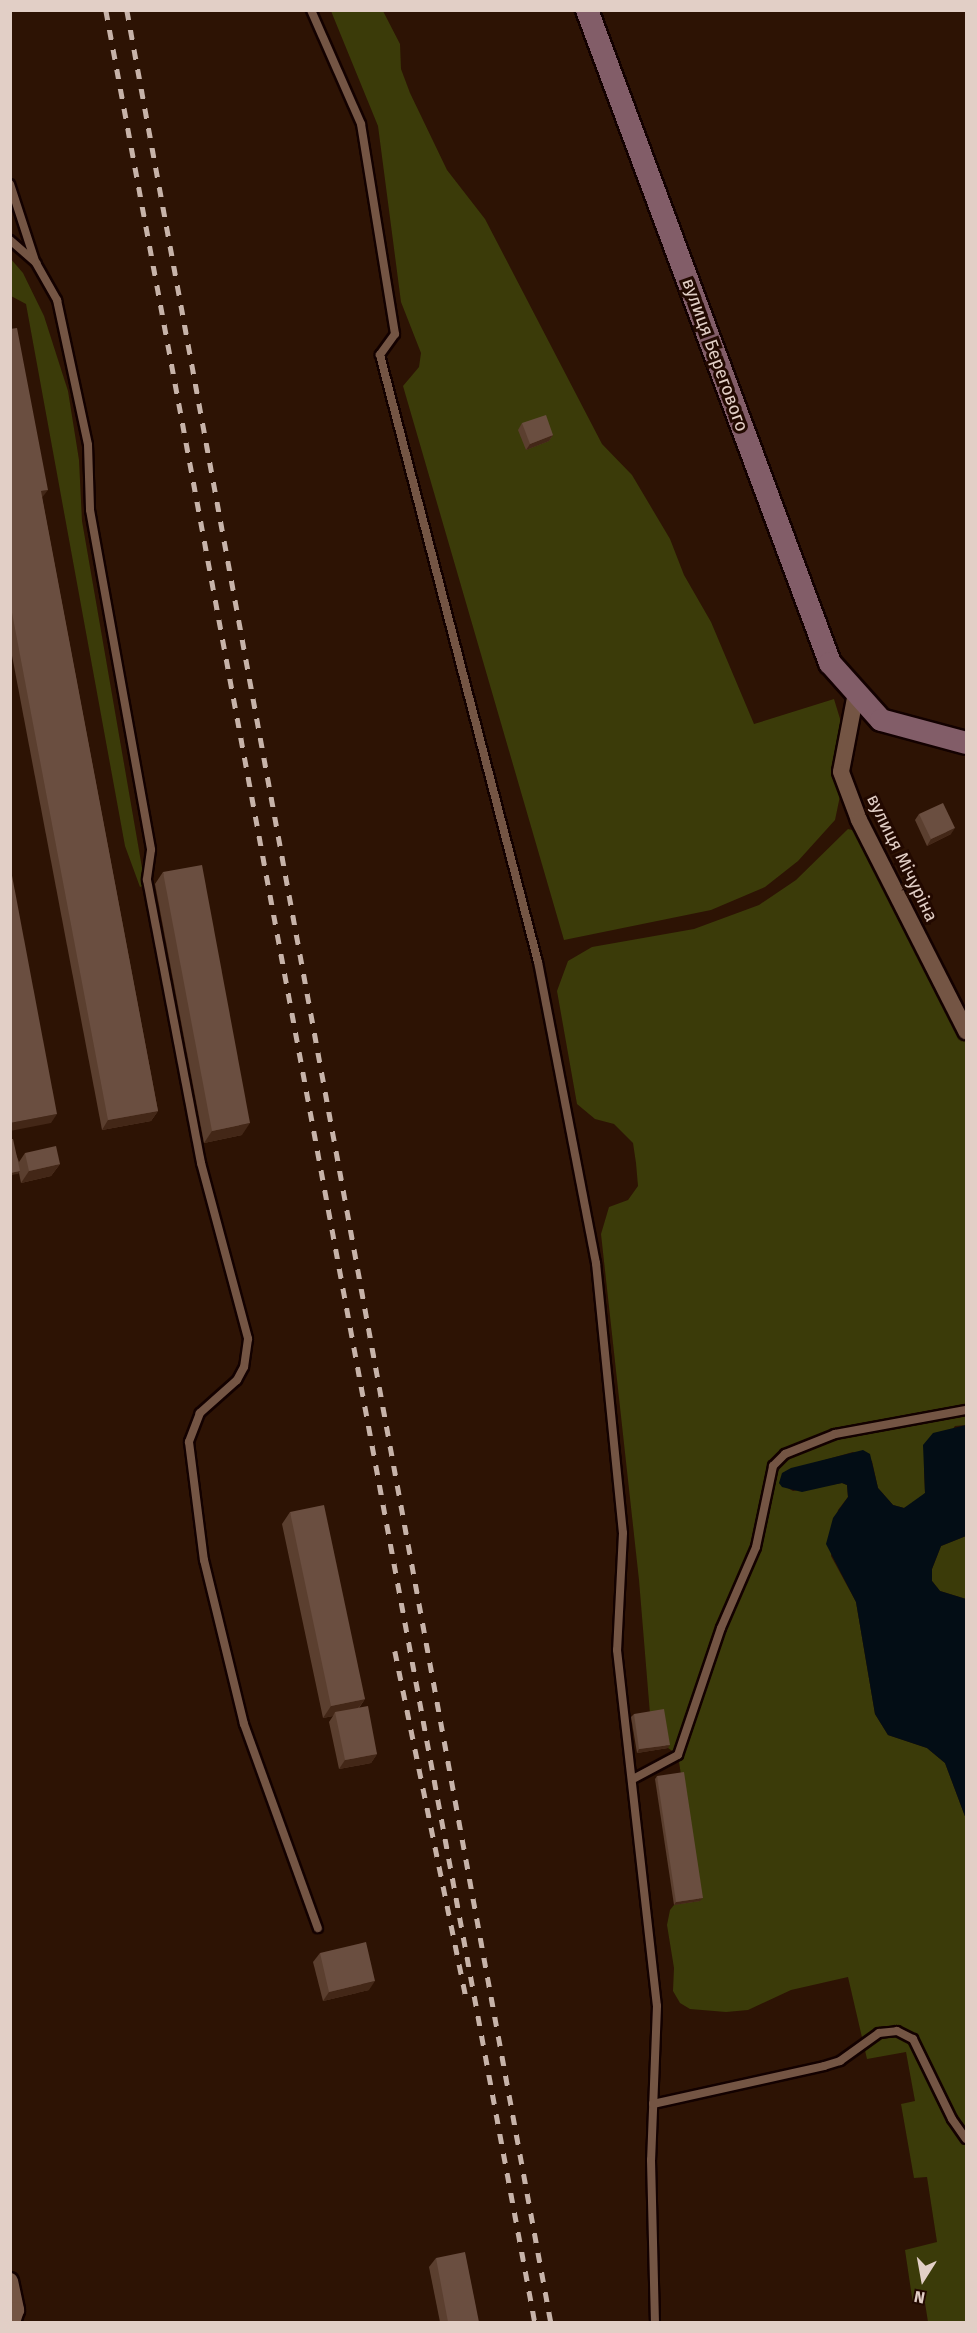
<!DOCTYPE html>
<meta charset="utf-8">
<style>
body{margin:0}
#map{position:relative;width:977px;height:2333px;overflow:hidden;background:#2d1304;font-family:"Fira Sans",sans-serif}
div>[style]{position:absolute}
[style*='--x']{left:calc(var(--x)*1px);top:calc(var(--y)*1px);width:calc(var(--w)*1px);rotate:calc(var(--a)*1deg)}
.green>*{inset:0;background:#3b3b09}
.water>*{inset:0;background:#030d15}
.roads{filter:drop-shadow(2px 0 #130100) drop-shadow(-2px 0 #130100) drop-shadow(0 2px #130100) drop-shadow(0 -2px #130100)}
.lane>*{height:8px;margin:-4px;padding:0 4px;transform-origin:4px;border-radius:4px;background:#745544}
.street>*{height:16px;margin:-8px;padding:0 8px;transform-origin:8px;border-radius:8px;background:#745544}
.secondary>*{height:22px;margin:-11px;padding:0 11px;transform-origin:11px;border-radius:11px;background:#825d68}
.rail>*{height:4.5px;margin-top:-2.25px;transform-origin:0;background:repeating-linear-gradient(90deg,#c7b3a9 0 10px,transparent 0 20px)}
.wall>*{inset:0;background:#5b3f2f}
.shaded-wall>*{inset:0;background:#432717}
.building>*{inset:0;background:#6a4e40}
span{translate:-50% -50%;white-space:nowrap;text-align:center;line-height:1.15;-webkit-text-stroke:6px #220900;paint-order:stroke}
.street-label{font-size:18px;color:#e2cfc6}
.frame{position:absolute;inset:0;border:12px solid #e2cfc6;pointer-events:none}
.north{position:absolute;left:893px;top:2249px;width:60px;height:60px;-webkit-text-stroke:4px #220900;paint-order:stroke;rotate:191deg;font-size:16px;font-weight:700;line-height:24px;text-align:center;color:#e2cfc6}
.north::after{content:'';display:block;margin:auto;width:21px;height:27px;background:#e2cfc6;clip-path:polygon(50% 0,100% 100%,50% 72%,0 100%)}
</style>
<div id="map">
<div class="green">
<div style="clip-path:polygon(331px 11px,383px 11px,400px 44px,401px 69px,410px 93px,447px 170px,485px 219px,602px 444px,632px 475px,670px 539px,684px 575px,711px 622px,754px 724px,834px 699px,841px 722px,837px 784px,840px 796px,835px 820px,798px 861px,765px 887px,711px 910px,564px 940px,403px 386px,419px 367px,421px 353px,401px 302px,378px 126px)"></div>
<div style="clip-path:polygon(10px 258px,23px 273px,44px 316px,68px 391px,79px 460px,82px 521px,145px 885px,140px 887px,125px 846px,26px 304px,11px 296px)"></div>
<div style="clip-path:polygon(848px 829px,856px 831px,862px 840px,966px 1042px,966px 1425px,955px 1426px,924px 1469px,925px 1493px,920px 1500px,904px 1508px,893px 1505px,878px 1488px,872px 1461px,853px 1452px,814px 1463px,779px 1483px,793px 1491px,842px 1483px,847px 1485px,848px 1497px,838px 1510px,831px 1556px,856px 1602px,875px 1714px,888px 1735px,927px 1748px,945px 1763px,966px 1819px,966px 2322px,928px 2322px,925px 2303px,913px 2304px,905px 2250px,937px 2242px,927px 2177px,914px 2178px,901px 2104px,915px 2101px,906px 2052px,867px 2059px,848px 1977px,791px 1990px,748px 2010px,726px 2012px,690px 2009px,680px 2003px,673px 1991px,674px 1968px,667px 1925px,670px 1910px,674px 1905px,700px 1900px,678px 1755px,668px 1748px,662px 1712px,650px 1714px,639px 1580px,601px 1234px,609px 1207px,628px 1200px,638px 1186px,636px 1163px,633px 1143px,614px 1124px,595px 1119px,577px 1104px,557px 991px,568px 961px,592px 947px,694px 929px,759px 905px,796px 880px)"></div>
<div style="clip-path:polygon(966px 1536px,966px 1599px,940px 1591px,932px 1581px,932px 1569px,941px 1546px)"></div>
</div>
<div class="water">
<div style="clip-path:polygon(966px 1425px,966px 1536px,941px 1546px,932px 1569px,932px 1581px,940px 1591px,966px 1599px,966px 1819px,945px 1763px,927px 1748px,888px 1735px,875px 1714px,856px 1602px,826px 1544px,833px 1518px,848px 1497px,847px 1485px,842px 1483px,802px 1492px,782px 1487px,779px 1483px,782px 1473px,791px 1468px,863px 1450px,870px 1454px,878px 1488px,893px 1505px,904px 1508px,925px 1493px,923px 1445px,933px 1433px)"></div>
</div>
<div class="roads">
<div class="lane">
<div style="--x:311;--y:10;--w:124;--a:66.3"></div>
<div style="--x:361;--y:124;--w:213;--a:80.8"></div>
<div style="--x:395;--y:334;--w:26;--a:126"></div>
<div style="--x:380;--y:355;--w:627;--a:75.41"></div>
<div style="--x:538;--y:962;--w:307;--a:79.1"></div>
<div style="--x:596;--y:1263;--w:271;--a:84.3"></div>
<div style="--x:623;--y:1533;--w:117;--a:92.9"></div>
<div style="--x:617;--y:1650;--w:358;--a:83.6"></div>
<div style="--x:657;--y:2006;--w:154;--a:92.2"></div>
<div style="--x:651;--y:2160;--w:162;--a:88.6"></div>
<div style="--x:10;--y:184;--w:81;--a:72"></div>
<div style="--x:10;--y:240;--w:35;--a:41"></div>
<div style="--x:36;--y:263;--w:43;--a:60.4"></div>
<div style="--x:57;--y:300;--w:148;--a:77.9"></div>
<div style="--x:88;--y:445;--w:65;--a:88.2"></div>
<div style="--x:90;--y:510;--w:345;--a:79.8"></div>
<div style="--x:151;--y:850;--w:30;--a:98"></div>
<div style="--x:147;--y:880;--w:288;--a:79.2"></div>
<div style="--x:201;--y:1163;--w:182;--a:75"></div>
<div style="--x:248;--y:1339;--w:28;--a:98"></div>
<div style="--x:244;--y:1367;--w:15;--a:118"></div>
<div style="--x:237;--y:1380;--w:50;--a:138.3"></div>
<div style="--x:200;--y:1413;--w:31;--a:111"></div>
<div style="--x:189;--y:1442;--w:119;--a:82.8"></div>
<div style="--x:204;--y:1560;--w:169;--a:76.3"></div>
<div style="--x:244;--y:1724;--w:217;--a:70.1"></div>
<div style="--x:633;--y:1779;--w:51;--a:-28.1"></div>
<div style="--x:678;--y:1755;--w:134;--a:-71.3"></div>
<div style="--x:721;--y:1628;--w:88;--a:-66.6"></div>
<div style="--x:756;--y:1547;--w:83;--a:-78.1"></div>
<div style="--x:773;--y:1466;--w:17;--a:-45"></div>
<div style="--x:785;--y:1454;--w:54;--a:-21.8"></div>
<div style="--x:835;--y:1434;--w:133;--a:-10.4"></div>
<div style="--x:653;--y:2104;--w:175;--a:-12.5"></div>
<div style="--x:824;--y:2066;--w:17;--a:-17"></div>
<div style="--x:840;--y:2061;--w:48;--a:-35.7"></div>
<div style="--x:879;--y:2033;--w:18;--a:-6"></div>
<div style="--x:897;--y:2031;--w:18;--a:27"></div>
<div style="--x:913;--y:2039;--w:89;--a:64"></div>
<div style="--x:952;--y:2119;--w:24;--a:55"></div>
</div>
<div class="street">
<div style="--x:856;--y:693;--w:80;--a:100.8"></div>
<div style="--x:841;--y:772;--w:51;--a:69.4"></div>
<div style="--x:859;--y:820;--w:237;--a:63.1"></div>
<div style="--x:10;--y:2281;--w:30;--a:78"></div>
<div style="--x:16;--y:2310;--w:13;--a:108"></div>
</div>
<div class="secondary">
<div style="--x:587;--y:10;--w:697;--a:69.59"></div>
<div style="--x:830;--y:663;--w:76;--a:48.2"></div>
<div style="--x:881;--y:720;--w:88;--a:15.1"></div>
</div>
</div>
<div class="rail">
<div style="--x:106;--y:10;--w:2351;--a:79.49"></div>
<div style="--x:127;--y:10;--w:2351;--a:79.61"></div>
<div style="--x:395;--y:1651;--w:357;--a:78.4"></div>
</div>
<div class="wall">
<div style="clip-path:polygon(10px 329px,158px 1111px,151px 1121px,102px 1130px,10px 645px)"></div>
<div style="clip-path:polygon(522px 423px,553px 435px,549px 441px,526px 450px,518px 430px)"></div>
<div style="clip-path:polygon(919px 814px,951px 834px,927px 846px,915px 820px)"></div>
<div style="clip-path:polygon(163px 872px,242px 1135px,204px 1143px,155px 884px)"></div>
<div style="clip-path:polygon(10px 1139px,19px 1162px,25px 1153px,60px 1164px,51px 1176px,21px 1183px,19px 1173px,10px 1175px)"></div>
<div style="clip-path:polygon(290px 1512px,365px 1699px,359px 1708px,377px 1754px,371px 1763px,339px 1769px,329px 1722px,333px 1716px,323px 1718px,282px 1524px)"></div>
<div style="clip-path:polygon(634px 1714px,668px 1748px,637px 1753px,631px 1717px)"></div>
<div style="clip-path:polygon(657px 1776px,700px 1901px,674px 1905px,655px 1779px)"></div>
<div style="clip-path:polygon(320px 1953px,369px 1990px,323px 2001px,313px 1962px)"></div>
<div style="clip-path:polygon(436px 2258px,479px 2322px,440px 2322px,429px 2267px)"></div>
</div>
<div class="shaded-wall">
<div style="clip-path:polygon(553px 435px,549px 441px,526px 450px,530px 444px)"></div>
<div style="clip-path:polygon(48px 490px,41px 499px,41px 491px)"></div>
<div style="clip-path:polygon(955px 828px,951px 834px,927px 846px,931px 839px)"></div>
<div style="clip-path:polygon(158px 1111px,151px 1121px,102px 1130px,108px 1120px)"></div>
<div style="clip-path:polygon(57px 1114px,51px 1123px,10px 1131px,10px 1123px)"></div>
<div style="clip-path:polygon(250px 1123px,242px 1135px,204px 1143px,212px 1131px)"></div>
<div style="clip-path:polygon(60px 1164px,51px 1176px,21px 1183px,29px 1171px)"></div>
<div style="clip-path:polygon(20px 1171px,18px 1174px,10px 1175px,10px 1173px)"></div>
<div style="clip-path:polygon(365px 1699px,356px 1711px,335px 1712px,333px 1716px,323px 1718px,331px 1706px)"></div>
<div style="clip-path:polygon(670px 1745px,668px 1748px,637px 1753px,639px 1749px)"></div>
<div style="clip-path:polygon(377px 1754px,371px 1763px,339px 1769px,345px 1760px)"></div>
<div style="clip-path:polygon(703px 1898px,700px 1901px,674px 1905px,676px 1902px)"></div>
<div style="clip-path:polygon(375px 1981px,369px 1990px,323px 2001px,329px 1992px)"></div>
</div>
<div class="building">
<div style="clip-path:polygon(17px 328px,48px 490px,41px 491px,158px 1111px,108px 1120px,10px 602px,10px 329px)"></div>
<div style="clip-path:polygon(546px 415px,553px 435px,530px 444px,522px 423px)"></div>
<div style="clip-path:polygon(943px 803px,955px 828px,931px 839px,919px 814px)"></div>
<div style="clip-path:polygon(10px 865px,57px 1114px,10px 1123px)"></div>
<div style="clip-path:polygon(202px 865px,250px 1123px,212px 1131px,163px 872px)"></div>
<div style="clip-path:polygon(10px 1139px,13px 1139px,20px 1171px,10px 1173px)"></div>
<div style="clip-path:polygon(56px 1146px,60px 1164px,29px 1171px,25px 1153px)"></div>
<div style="clip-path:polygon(324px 1505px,365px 1699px,331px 1706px,290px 1512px)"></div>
<div style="clip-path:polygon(368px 1706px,377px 1754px,345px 1760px,335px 1712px)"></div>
<div style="clip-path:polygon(664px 1709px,670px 1745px,639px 1749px,634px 1714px)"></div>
<div style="clip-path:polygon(684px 1772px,703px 1898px,676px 1902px,657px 1776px)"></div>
<div style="clip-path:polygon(366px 1942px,375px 1981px,329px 1992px,320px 1953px)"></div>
<div style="clip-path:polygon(465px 2252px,479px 2322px,448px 2322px,436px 2258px)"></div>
</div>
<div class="street-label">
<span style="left:715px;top:355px;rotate:70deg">вулиця Берегового</span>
<span style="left:902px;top:858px;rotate:64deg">вулиця Мічуріна</span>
</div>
<div class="frame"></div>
<div class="north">N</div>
</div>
